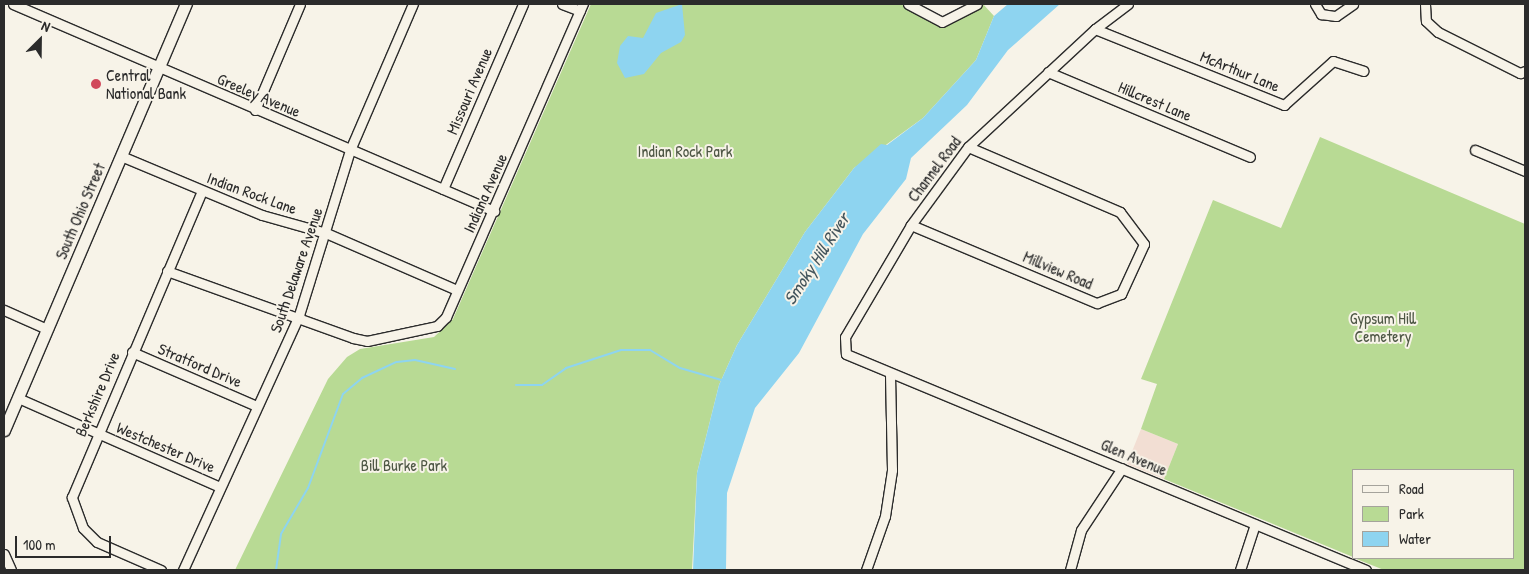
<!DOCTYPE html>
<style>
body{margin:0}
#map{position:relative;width:1529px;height:574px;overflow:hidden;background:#f7f3e8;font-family:"Patrick Hand",sans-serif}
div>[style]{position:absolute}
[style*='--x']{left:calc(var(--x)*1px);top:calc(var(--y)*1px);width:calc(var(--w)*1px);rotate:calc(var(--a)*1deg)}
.built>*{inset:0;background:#f2ded3}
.green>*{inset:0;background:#b8da94}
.water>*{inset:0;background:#8ed4f0}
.stream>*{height:2px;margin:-1px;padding:0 1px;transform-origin:1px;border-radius:1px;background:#8ed4f0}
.roads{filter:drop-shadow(1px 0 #2b2b2b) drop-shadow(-1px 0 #2b2b2b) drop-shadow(0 1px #2b2b2b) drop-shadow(0 -1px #2b2b2b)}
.minor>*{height:9px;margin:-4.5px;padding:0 4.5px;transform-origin:4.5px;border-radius:4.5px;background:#f7f3e8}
.major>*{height:11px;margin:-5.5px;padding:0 5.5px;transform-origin:5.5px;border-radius:5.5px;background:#f7f3e8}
.dots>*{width:14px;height:14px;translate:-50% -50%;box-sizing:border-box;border:2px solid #f7f3e8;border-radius:50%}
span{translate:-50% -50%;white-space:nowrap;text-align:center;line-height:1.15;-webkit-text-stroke:4px #f7f3e8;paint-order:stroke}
.street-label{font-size:16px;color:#2b2b2b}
.poi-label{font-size:16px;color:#2b2b2b}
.left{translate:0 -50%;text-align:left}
.park-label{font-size:16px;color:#4e5745}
.water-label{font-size:18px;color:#44555c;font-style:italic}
.frame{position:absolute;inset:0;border:5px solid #2b2b2b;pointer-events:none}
.legend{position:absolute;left:1352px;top:469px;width:162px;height:90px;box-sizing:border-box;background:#f7f3e8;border:1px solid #a5a39c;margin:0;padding:6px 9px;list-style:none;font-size:15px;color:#2b2b2b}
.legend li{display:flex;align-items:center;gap:10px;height:25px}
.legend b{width:25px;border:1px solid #a5a39c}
.north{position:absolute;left:15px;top:15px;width:50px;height:50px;-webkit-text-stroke:4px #f7f3e8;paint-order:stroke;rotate:23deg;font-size:14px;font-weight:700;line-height:20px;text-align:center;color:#2b2b2b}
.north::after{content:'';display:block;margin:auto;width:18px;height:22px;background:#2b2b2b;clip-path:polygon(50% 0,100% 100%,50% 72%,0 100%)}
.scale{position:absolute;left:15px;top:536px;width:96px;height:22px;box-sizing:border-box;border:2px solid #2b2b2b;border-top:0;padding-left:6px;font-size:15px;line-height:18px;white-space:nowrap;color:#2b2b2b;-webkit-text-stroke:4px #f7f3e8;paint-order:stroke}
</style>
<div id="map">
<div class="built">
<div style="clip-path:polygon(1141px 429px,1178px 444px,1164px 479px,1127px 464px)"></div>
</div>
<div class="green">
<div style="clip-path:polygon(591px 4px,901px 4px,940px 27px,983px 4px,994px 16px,976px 60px,923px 118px,854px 168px,805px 232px,737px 345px,719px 385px,697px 473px,692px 570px,235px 570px,328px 379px,347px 357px,360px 349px,434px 337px,453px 319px)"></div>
<div style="clip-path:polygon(1320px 137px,1525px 224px,1525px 570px,1384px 570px,1354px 558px,1513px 558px,1513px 470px,1353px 470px,1353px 557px,1164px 479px,1178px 444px,1141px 429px,1157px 384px,1141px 379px,1213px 200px,1281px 228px)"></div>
</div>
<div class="water">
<div style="clip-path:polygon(682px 4px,685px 35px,681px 42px,661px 53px,644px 74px,625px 78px,617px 63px,620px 46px,628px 36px,643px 38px,656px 13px)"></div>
<div style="clip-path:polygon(1008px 4px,1060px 4px,1008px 50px,967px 105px,911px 158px,906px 179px,863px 234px,799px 353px,755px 408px,727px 493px,726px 570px,693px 570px,697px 473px,719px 385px,737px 345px,805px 232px,854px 168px,881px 144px,887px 145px,923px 118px,976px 60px,994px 16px)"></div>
</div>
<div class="stream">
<div style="--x:516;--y:385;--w:26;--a:0"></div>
<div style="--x:542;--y:385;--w:29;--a:-35"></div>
<div style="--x:566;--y:368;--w:58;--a:-18.1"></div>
<div style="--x:621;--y:350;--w:29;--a:0"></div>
<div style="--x:650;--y:350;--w:35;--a:31"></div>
<div style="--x:680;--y:368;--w:43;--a:16.3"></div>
<div style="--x:276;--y:570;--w:36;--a:-82"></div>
<div style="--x:281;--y:534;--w:53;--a:-59.6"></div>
<div style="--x:308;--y:488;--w:100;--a:-69.6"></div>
<div style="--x:343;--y:394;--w:25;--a:-40"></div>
<div style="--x:362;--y:378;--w:38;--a:-25"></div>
<div style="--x:397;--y:362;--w:18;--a:-6"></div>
<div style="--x:415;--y:360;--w:41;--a:12.7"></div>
</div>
<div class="roads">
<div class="minor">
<div style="--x:13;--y:4;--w:524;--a:23.28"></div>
<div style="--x:562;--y:4;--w:19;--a:21"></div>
<div style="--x:908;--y:4;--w:38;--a:28"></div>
<div style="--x:942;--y:22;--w:39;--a:-27"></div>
<div style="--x:1128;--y:4;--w:41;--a:142.9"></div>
<div style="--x:1095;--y:29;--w:173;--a:137.1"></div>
<div style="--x:968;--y:147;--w:97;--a:126.2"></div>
<div style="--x:911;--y:225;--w:130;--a:120.5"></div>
<div style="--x:845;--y:337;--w:17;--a:87"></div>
<div style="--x:846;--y:354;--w:563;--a:22.56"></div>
<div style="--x:1315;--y:4;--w:12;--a:59"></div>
<div style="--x:1321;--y:14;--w:15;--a:8"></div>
<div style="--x:1336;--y:16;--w:21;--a:-35"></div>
<div style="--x:1425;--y:4;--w:17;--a:87"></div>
<div style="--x:1426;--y:21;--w:16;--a:43"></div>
<div style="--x:1438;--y:32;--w:92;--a:26.6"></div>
<div style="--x:1520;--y:73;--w:5;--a:-22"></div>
<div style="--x:1095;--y:29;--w:204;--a:21.9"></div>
<div style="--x:1284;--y:105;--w:66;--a:-41.9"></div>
<div style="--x:1333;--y:61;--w:32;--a:18"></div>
<div style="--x:1048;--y:72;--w:219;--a:22.8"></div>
<div style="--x:255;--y:110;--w:115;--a:-67"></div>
<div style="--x:1475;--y:150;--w:54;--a:22.8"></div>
<div style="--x:121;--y:156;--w:153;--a:22.7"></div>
<div style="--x:262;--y:215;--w:66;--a:15.7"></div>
<div style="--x:326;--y:233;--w:143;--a:23.5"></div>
<div style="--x:443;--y:189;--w:202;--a:-66.6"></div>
<div style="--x:911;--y:225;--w:202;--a:22.8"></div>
<div style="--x:1097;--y:303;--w:26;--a:-21"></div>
<div style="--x:1121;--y:294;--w:55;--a:-65.3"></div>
<div style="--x:1144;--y:244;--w:40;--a:-127"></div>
<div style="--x:1120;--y:212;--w:165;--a:-156.8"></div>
<div style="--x:167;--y:271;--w:198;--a:19.8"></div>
<div style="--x:353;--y:338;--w:14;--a:12"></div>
<div style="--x:367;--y:341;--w:72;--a:-12.1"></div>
<div style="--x:437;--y:326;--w:13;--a:-45"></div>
<div style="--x:446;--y:317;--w:342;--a:-66.4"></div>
<div style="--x:4;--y:310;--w:47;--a:23.8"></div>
<div style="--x:132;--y:352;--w:136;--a:23.4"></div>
<div style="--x:18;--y:398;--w:221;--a:23.8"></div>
<div style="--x:4;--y:554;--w:17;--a:66"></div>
<div style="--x:161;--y:570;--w:70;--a:-156.4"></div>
<div style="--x:97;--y:542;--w:20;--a:-135"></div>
<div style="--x:83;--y:528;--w:33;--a:-110"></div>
<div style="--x:72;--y:497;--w:332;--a:-67"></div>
<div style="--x:183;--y:570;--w:280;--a:-65.5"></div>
<div style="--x:299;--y:315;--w:173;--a:-72.8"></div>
<div style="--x:350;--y:150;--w:159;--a:-66.7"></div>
<div style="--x:866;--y:570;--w:57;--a:-70.6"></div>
<div style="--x:885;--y:516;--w:47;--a:-81.3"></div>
<div style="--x:892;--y:470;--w:97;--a:-91.2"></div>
<div style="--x:1070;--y:570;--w:41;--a:-74.6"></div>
<div style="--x:1081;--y:530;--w:74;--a:-56.5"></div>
<div style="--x:1240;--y:570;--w:48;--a:-71.9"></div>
</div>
<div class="major">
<div style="--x:4;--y:430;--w:463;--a:-66.9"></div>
</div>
</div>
<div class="dots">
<div style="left:96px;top:84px;background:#d1495b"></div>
</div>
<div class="street-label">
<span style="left:1240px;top:71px;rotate:22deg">McArthur Lane</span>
<span style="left:469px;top:91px;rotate:-67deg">Missouri Avenue</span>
<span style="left:259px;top:95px;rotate:23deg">Greeley Avenue</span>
<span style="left:1155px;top:101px;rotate:23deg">Hillcrest Lane</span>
<span style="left:934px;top:169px;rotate:-53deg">Channel Road</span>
<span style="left:252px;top:193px;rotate:20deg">Indian Rock Lane</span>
<span style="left:485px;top:193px;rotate:-66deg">Indiana Avenue</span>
<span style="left:80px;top:211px;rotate:-67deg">South Ohio Street</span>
<span style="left:296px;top:270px;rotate:-71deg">South Delaware Avenue</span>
<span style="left:1058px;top:270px;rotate:23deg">Millview Road</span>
<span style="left:200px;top:365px;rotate:23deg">Stratford Drive</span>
<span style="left:97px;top:394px;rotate:-67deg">Berkshire Drive</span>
<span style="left:166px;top:447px;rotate:23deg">Westchester Drive</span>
<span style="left:1134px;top:457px;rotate:23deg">Glen Avenue</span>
</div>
<div class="poi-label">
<span class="left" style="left:106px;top:84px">Central<br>National Bank</span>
</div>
<div class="park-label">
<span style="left:685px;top:151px">Indian Rock Park</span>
<span style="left:1383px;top:327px">Gypsum Hill<br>Cemetery</span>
<span style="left:404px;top:465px">Bill Burke Park</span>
</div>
<div class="water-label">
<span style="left:817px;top:259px;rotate:-57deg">Smoky Hill River</span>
</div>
<div class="frame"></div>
<ul class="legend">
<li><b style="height:6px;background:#f7f3e8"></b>Road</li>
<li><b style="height:14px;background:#b8da94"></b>Park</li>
<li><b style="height:14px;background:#8ed4f0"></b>Water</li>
</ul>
<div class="north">N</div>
<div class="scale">100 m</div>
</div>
